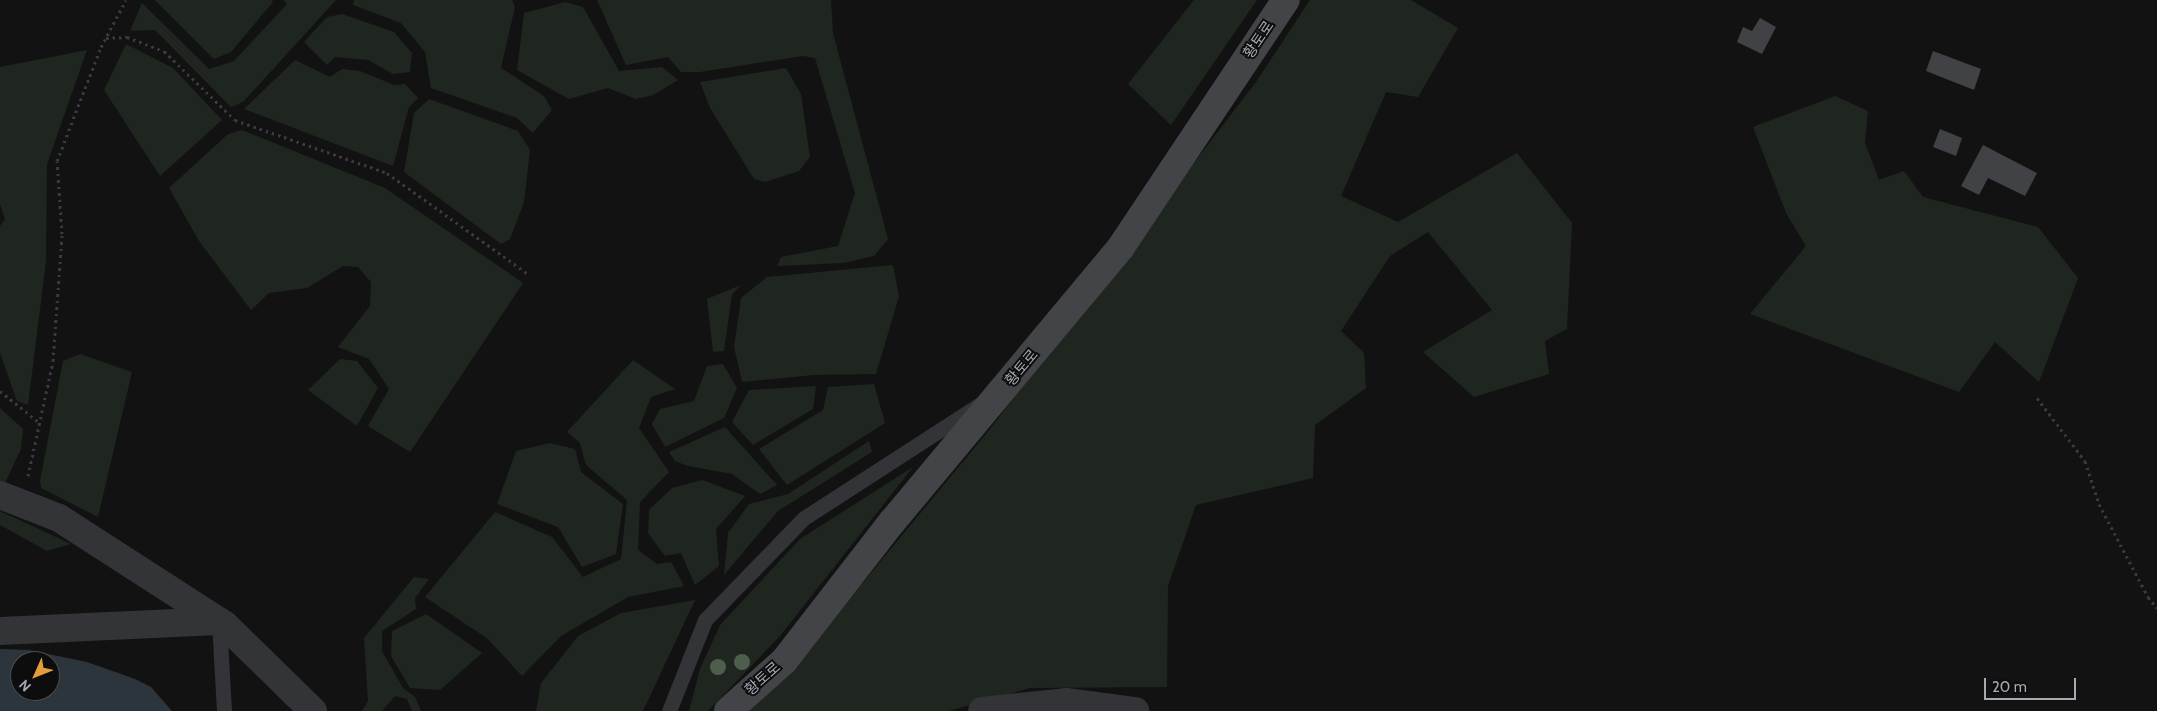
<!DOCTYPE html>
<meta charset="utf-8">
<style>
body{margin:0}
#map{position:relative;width:2157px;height:711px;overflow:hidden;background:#121213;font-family:Cabin,"Noto Sans KR",sans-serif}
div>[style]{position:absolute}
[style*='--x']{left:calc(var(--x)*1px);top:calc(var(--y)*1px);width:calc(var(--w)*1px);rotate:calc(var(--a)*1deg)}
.green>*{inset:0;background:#1f261f}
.water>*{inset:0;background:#2c353b}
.building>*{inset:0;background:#414246}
.path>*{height:3px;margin-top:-1.5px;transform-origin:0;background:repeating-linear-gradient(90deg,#393b3f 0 2.5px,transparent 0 6.5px)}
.service>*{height:15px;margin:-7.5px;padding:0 7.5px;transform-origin:7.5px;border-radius:7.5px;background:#333438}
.minor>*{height:28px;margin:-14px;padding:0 14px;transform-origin:14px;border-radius:14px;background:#333438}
.secondary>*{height:28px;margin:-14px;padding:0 14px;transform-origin:14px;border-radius:14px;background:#424448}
.trees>*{width:16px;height:16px;margin:-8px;border-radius:50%;background:#4d5e4d}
span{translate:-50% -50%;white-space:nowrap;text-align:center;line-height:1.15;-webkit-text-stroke:4px #0d0d0e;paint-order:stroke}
.street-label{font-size:15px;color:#a5aab3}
.north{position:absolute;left:10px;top:651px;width:50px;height:50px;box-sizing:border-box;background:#0d0d0e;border:1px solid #4a4c50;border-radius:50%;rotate:226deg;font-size:14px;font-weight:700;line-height:20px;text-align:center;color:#a5aab3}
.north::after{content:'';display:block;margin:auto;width:18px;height:22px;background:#e29e3b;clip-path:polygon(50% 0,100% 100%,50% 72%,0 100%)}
.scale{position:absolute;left:1984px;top:678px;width:92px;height:22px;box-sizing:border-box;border:2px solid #a5aab3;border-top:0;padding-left:6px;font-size:15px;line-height:18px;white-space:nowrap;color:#a5aab3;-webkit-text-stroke:4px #0d0d0e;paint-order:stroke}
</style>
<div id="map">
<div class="green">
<div style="clip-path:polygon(155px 0,272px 0,273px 2px,231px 52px,214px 59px)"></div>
<div style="clip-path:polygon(283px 0,336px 0,243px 102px,231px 107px,155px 30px,130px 31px,142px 3px,209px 69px,234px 61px,287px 4px)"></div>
<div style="clip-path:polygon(354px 0,512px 0,515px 7px,501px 68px,544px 96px,552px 110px,533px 133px,517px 118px,431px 88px,425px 52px,401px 23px,353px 5px)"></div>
<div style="clip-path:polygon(597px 0,831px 0,833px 33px,888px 239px,874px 256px,844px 263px,777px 266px,781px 257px,838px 246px,855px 193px,815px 58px,803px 56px,700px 72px,681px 72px,668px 57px,626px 65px)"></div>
<div style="clip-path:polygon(1194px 0,1257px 0,1171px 125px,1128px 84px)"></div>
<div style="clip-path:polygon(1310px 0,1411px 0,1458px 28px,1418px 97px,1386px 92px,1341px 196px,1398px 222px,1517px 153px,1572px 223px,1567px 329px,1545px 341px,1549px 374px,1474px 397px,1423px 352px,1492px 310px,1428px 232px,1390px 256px,1341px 331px,1364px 353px,1366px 388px,1315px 425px,1313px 478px,1196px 505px,1168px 586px,1167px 687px,1030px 688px,949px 711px,742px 711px,813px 643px,990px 429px,1256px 82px)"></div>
<div style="clip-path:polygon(565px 2px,583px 7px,619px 71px,662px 67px,678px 80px,653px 95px,636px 99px,608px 88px,569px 99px,517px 70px,524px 13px)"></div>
<div style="clip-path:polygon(342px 14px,394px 32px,412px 53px,410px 72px,393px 74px,368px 60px,335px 57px,327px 65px,304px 42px,327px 17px)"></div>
<div style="clip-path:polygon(126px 44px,173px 68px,222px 120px,160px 176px,104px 90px)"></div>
<div style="clip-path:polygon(87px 50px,47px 164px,46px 261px,28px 405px,17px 401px,0 353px,0 226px,5px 219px,0 204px,0 67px)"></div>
<div style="clip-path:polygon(295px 60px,330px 77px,342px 69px,360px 71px,394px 85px,405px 84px,418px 98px,409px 107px,393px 166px,244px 109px)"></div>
<div style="clip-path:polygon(786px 68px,801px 94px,810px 157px,799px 171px,765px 182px,754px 179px,710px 108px,700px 82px)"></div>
<div style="clip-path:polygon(1835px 96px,1868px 111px,1865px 143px,1879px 180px,1904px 171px,1923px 197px,2038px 227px,2078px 278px,2039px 382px,1995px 342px,1959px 392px,1750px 314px,1806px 246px,1786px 213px,1753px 127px)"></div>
<div style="clip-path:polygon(429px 99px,518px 131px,530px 150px,524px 202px,510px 239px,501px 244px,404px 172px,414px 113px)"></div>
<div style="clip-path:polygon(242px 130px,385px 188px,523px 283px,410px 452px,368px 426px,389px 389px,369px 359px,338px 347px,370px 306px,371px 282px,358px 267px,343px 266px,307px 288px,269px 293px,251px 310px,199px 241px,169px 188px,228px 134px)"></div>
<div style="clip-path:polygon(893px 265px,899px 296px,876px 374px,814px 375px,742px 382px,734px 347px,741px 298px,767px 277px)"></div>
<div style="clip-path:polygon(741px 285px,732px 294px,724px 351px,713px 352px,707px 299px)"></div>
<div style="clip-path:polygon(80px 354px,132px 372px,98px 517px,41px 488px,40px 481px,63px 361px)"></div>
<div style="clip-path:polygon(340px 359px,357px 361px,378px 388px,357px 426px,308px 390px)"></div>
<div style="clip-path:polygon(633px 360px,675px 389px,651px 397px,639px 428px,669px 472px,640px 502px,638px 550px,657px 564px,671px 562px,684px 586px,628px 597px,561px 636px,522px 676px,488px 639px,425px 597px,495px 512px,552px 537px,583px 577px,621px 559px,627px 500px,586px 465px,580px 443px,567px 432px)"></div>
<div style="clip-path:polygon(723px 364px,737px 388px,724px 418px,665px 447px,652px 424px,660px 409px,694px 401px,707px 366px)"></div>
<div style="clip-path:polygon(874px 384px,885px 423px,787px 485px,759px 449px,823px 410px,828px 387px)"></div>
<div style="clip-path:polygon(816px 386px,813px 409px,753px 445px,732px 422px,749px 390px)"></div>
<div style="clip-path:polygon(0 408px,23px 429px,21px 449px,4px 485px,0 483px)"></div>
<div style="clip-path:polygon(725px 427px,777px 485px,760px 494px,732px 474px,688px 466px,675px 461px,669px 452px)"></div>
<div style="clip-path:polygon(869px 441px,872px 452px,778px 511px,724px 575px,728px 533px,749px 504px,788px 494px)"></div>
<div style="clip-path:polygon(550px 443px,575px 449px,581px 472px,623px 504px,616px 554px,582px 567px,558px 527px,497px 504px,516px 451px)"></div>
<div style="clip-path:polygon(913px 467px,780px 636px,708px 711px,689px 711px,700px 669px,720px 625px,800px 539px)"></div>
<div style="clip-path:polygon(702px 480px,745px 496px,716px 529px,719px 566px,695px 585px,681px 553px,665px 556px,648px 533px,649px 510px,672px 488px)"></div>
<div style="clip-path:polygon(0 511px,71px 544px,47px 551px,0 525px)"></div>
<div style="clip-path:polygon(414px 577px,429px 579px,415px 598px,416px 609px,382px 631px,382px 651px,403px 688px,415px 697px,421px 711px,412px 711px,407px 699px,395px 696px,382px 711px,362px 711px,368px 701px,364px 638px)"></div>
<div style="clip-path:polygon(695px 600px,643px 711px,536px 711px,541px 683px,578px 636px,621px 613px)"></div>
<div style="clip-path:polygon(426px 614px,482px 653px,440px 690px,410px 688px,391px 656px,392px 631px)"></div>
</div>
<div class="water">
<div style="clip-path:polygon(evenodd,0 649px,29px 650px,87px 662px,135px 679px,151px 687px,172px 711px,0 711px,0 649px,20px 661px,50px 661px,50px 691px,20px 691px,20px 661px)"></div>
</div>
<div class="building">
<div style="clip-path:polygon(1760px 18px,1776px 27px,1762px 54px,1737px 42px,1743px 27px,1752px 31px)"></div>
<div style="clip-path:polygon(1933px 51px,1981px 69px,1974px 90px,1926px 71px)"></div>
<div style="clip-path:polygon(1940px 129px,1962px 138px,1956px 156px,1933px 147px)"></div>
<div style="clip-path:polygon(1983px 145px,2037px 173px,2025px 196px,1988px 178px,1979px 195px,1961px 186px)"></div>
</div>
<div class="path">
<div style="--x:106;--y:38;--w:21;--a:-3"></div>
<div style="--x:127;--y:37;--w:40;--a:21"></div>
<div style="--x:164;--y:51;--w:99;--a:44.2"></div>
<div style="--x:235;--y:120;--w:161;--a:19.2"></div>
<div style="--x:387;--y:173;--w:173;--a:35.6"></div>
<div style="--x:0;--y:391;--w:51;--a:38.7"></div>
<div style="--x:2037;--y:398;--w:79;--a:52.7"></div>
<div style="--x:2085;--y:461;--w:45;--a:72"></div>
<div style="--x:2099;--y:504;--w:105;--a:62.2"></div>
<div style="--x:2148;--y:597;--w:14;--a:51"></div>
<div style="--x:28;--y:476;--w:118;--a:-77.7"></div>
<div style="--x:53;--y:361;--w:127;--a:-85.9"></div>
<div style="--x:62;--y:234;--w:73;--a:-93.9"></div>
<div style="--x:57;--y:161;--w:122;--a:-68.9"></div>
<div style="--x:101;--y:47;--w:53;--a:-62"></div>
</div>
<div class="service">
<div style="--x:219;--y:621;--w:90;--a:86.8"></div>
<div style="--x:669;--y:711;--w:98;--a:-68.4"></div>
<div style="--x:705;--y:620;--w:142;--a:-45.9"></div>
<div style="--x:804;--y:518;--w:208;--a:-32.9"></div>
</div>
<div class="minor">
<div style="--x:0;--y:495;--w:63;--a:21.3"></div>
<div style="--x:59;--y:518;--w:197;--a:32.8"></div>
<div style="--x:225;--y:625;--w:123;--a:44.3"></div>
<div style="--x:0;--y:631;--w:219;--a:-2.6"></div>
<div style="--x:982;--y:711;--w:84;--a:-6.1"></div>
<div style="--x:1066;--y:702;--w:70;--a:7.4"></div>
</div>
<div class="secondary">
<div style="--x:728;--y:711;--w:75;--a:-41.8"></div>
<div style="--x:784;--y:661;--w:176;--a:-52.2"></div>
<div style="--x:892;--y:522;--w:358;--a:-50.2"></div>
<div style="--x:1121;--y:247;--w:297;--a:-56.3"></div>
</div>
<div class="trees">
<div style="left:742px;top:662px"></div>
<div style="left:718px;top:667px"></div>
</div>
<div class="street-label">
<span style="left:1259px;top:40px;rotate:-56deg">황토로</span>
<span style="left:1022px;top:368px;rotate:-50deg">황토로</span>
<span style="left:763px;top:679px;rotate:-42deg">황토로</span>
</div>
<div class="north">N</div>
<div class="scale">20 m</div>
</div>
